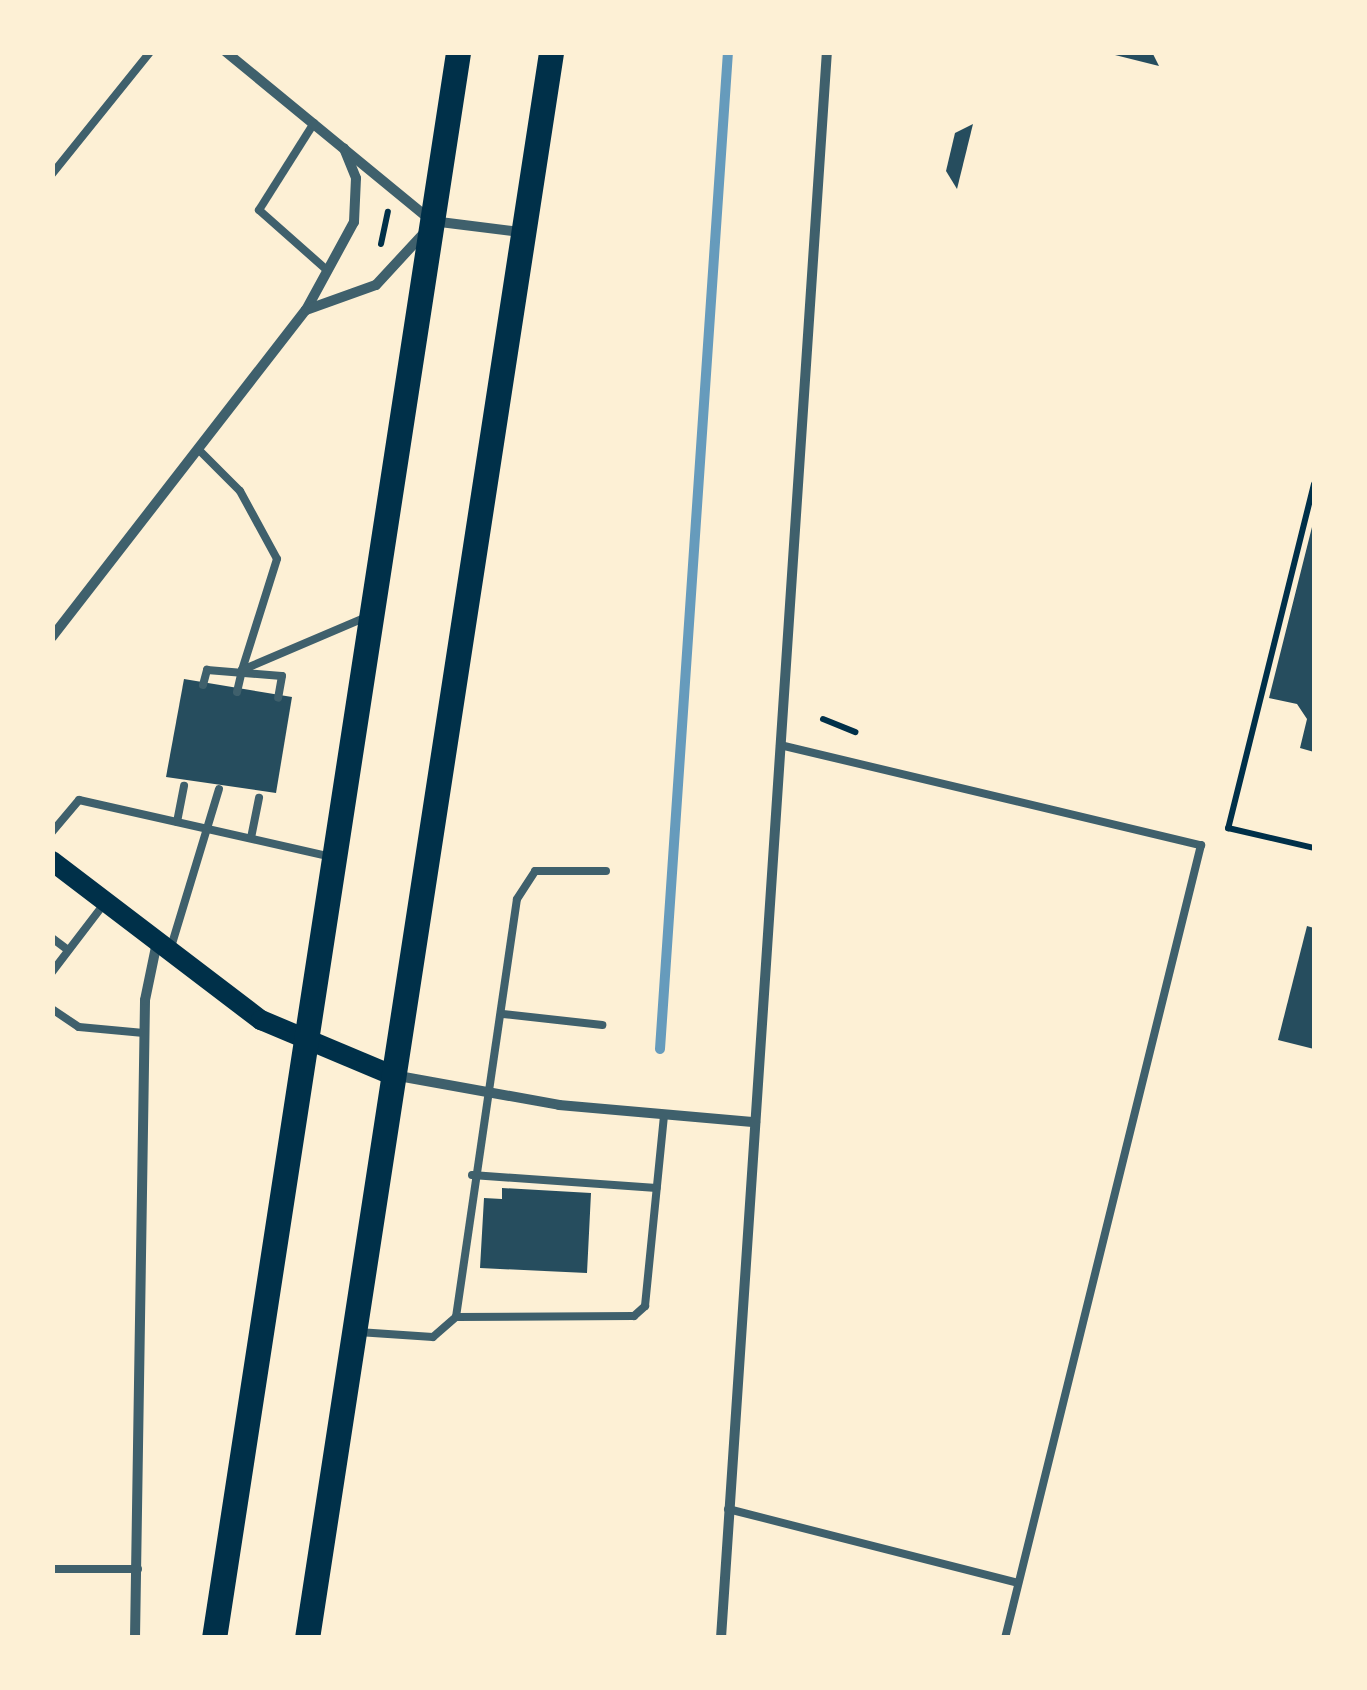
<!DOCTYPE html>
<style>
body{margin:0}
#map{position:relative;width:1367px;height:1690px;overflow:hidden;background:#fdf0d5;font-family:"Space Grotesk",sans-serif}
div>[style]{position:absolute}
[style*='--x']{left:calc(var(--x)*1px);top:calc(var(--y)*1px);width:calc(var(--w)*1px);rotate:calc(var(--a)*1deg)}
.stream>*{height:10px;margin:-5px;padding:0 5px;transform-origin:5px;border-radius:5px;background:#669bbc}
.building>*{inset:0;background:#264d5e}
.path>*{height:6px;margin:-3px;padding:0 3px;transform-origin:3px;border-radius:3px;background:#003049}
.service>*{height:8px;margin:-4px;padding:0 4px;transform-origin:4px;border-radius:4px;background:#3f606c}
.minor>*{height:10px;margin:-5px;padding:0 5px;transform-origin:5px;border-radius:5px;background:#3f606c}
.secondary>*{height:20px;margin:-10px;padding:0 10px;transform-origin:10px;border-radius:10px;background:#003049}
.primary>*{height:25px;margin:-12.5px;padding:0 12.5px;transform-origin:12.5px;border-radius:12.5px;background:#003049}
span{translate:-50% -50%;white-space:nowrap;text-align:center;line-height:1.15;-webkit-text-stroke:8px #fdf0d5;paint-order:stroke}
.frame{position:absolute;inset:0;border:55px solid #fdf0d5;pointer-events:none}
</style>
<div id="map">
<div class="stream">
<div style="--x:660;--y:1049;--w:999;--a:-86.1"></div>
</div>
<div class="building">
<div style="clip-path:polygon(1111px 52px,1152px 52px,1159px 66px,1111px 54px)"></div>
<div style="clip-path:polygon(973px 124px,957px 189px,946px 171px,955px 133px)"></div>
<div style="clip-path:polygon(1313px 523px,1314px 523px,1314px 752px,1300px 748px,1307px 719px,1297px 704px,1269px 698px)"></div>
<div style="clip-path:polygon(184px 679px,292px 697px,276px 793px,166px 777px)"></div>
<div style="clip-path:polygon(1307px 926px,1314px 928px,1314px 1049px,1278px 1040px)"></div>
<div style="clip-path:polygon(502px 1188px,591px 1193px,587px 1273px,480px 1268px,484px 1198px,502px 1199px)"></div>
</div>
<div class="path">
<div style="--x:381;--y:244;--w:33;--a:-78"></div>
<div style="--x:1314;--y:484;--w:355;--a:104"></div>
<div style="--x:1228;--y:828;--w:88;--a:13.1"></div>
<div style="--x:823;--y:719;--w:35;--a:22"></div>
</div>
<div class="service">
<div style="--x:314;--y:123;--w:103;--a:122.3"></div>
<div style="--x:259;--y:210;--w:92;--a:41.5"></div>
<div style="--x:52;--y:174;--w:156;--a:-51.2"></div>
<div style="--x:198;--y:449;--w:59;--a:45"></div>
<div style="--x:240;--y:491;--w:77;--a:61.4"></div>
<div style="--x:277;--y:559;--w:116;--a:107.5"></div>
<div style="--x:203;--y:685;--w:16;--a:-75"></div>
<div style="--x:207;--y:670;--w:75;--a:4.6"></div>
<div style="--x:282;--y:676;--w:22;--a:100"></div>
<div style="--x:237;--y:692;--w:23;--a:-77"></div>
<div style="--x:242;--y:670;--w:133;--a:-23.1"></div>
<div style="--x:780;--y:745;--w:433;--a:13.4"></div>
<div style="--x:1201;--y:845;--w:817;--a:103.88"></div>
<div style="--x:177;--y:822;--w:37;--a:-79"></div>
<div style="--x:52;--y:832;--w:42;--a:-49.8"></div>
<div style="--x:79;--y:800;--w:254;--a:12.7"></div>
<div style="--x:251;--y:838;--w:41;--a:-78.7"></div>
<div style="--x:52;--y:938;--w:20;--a:37"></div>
<div style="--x:171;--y:947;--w:165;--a:-73.1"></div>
<div style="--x:52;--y:972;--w:86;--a:-52.6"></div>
<div style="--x:52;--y:1009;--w:32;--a:34"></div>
<div style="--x:79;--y:1027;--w:65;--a:5.3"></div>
<div style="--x:503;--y:1014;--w:100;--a:6.3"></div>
<div style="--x:472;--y:1175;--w:185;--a:4"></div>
<div style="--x:456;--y:1317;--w:422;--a:-81.7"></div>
<div style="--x:517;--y:899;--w:33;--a:-57"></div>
<div style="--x:535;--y:871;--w:71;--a:0"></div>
<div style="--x:358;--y:1332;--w:75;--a:3.8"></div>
<div style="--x:433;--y:1337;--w:30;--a:-41"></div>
<div style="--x:456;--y:1317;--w:178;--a:-0.3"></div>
<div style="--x:634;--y:1316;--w:15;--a:-42"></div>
<div style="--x:645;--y:1306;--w:191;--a:-84.3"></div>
<div style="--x:728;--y:1509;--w:299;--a:14.3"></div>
<div style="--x:52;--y:1569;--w:86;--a:0"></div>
</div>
<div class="minor">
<div style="--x:226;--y:52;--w:266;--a:39.4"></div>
<div style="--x:432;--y:221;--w:89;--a:7.1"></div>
<div style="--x:306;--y:310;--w:100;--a:-61.4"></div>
<div style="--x:354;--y:222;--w:44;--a:-87.4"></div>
<div style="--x:356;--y:178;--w:32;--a:-112"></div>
<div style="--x:52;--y:637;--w:414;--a:-52.2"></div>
<div style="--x:306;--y:310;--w:74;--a:-19.7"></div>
<div style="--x:376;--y:285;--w:69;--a:-47.3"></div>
<div style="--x:393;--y:1075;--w:169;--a:10.2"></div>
<div style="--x:559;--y:1105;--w:197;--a:5"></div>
<div style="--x:135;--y:1638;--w:638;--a:-89.1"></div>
<div style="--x:145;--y:1000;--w:59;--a:-78.3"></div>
<div style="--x:721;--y:1638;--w:1590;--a:-86.18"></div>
</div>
<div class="secondary">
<div style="--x:52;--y:861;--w:263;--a:37.3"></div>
<div style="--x:261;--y:1020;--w:142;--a:22.8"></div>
</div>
<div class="primary">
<div style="--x:214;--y:1638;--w:1605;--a:-81.25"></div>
<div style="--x:307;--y:1638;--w:1605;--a:-81.25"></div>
</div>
<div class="frame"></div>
</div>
